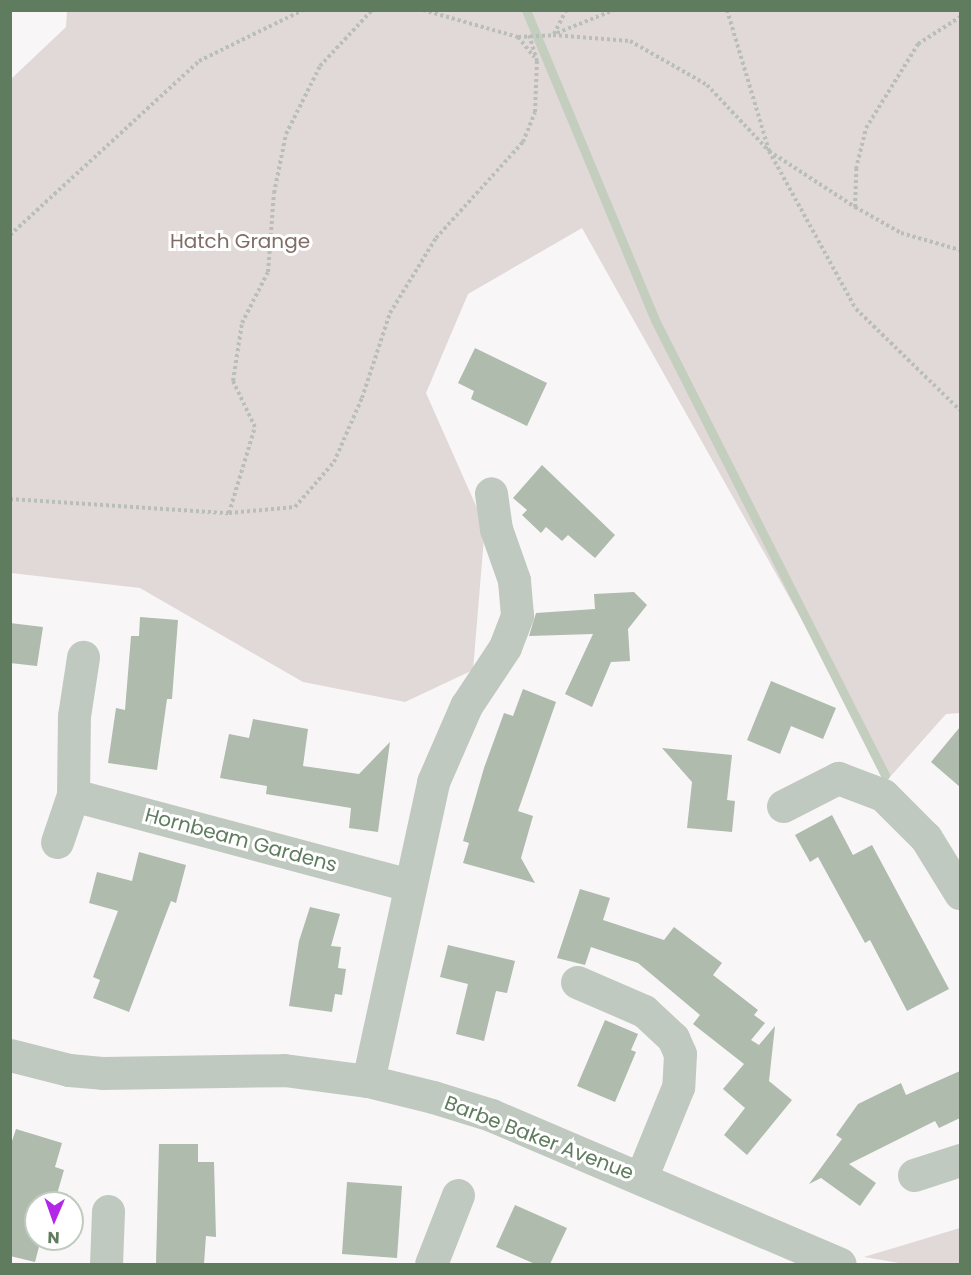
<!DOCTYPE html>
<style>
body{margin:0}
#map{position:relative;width:971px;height:1275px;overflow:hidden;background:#f9f6f8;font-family:Poppins,sans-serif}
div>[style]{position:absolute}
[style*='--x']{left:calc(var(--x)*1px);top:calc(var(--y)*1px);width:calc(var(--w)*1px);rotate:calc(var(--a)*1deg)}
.green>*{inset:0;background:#e1d9d7}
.stream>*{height:9px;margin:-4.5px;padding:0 4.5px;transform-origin:4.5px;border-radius:4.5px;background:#c3cebf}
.building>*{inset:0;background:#aebbad}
.path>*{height:4px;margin-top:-2px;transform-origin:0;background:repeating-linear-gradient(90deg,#b9bfb8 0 3px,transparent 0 6px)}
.minor>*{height:33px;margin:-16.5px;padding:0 16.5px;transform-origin:16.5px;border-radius:16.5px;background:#c0c9c0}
span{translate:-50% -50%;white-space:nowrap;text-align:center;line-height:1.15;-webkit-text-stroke:6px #fff;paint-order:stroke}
.park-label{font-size:20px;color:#7f6d66}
.street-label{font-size:20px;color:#607c5e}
.frame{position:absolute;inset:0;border:12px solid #607c5e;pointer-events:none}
.north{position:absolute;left:24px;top:1191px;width:60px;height:60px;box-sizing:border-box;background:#fff;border:2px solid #bfcbbf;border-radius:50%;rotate:182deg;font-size:16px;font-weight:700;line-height:24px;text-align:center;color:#607c5e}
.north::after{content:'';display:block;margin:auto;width:21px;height:27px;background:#b327e8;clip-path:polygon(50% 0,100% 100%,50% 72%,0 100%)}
</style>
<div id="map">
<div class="green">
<div style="clip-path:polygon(67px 11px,960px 11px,960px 713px,946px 714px,890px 777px,582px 228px,468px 294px,426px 393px,485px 526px,473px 670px,405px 702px,303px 682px,140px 588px,11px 573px,11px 79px,66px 27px)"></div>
<div style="clip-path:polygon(960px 1228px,960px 1263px,905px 1264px,864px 1257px)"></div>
</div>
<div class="stream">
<div style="--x:526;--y:10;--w:336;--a:67.4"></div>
<div style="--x:655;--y:320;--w:510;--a:63.18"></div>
</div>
<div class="building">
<div style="clip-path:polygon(475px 348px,547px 383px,527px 426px,471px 399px,474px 391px,458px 383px)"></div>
<div style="clip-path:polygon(542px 465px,615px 535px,595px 558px,568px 535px,562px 541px,546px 527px,541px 533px,522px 515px,527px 510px,513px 498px)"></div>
<div style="clip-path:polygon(634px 592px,647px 605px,628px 629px,630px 661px,611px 662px,592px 707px,565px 694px,593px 634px,529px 636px,536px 613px,595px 609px,594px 594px)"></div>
<div style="clip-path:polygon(140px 617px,178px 620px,172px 699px,167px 699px,157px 770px,108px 763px,116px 708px,125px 710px,131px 636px,139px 636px)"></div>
<div style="clip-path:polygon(10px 623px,43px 627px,37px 666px,10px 663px)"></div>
<div style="clip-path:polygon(771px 681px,836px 708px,823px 739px,791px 726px,780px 754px,747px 740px)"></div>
<div style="clip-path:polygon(523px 689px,556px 702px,518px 811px,533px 816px,521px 858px,535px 883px,463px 863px,469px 843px,463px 841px,484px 768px,504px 713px,513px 716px)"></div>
<div style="clip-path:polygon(253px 719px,308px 729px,303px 766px,359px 774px,390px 742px,378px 832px,349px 828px,351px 808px,266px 794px,267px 786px,220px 778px,229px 734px,249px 738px)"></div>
<div style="clip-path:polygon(960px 727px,960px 787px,931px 762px)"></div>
<div style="clip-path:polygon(662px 748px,732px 755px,727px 800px,735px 801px,732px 832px,687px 828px,692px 782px)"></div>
<div style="clip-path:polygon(832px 815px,853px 855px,872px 845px,949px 989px,907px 1011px,870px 940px,865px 943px,818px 857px,810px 862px,795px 835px)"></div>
<div style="clip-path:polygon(139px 852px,186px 865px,176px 903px,171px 901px,129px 1012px,93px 998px,100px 980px,93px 977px,118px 911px,89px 903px,97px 872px,132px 881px)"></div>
<div style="clip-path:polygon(580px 889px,610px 898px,603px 920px,664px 940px,674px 927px,722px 963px,713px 975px,758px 1010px,754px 1015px,765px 1023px,751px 1040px,759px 1045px,775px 1026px,769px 1081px,792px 1100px,747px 1155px,724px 1135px,745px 1108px,723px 1089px,744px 1064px,693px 1024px,700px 1015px,638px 963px,591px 947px,585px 965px,557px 958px)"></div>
<div style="clip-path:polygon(310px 907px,340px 914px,331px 946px,341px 947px,338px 968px,346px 969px,342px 995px,335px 994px,332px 1012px,289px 1006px,299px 941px)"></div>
<div style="clip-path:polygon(448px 945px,515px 961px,507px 993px,496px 991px,484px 1041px,456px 1034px,468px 984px,440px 977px)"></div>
<div style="clip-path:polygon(605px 1020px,638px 1034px,631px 1050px,636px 1052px,615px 1102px,577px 1086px)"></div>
<div style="clip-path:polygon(960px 1071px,960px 1118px,939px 1128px,935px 1121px,849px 1164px,876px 1183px,860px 1206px,821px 1178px,809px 1184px,842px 1139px,836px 1135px,858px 1104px,901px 1083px,906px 1095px)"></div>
<div style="clip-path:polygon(16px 1129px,62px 1143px,55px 1167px,64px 1170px,55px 1201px,36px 1203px,36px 1239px,41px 1239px,35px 1262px,10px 1256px,10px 1147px)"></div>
<div style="clip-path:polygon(159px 1144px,198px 1144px,198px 1162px,214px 1162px,216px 1237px,206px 1236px,204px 1264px,156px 1264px)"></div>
<div style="clip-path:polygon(347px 1182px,402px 1186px,397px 1258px,342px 1254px)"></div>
<div style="clip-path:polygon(515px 1205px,567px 1228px,550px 1264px,535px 1264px,496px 1247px)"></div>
</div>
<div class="path">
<div style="--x:423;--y:10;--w:99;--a:15.9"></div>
<div style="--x:518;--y:37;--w:35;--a:-3"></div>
<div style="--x:553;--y:35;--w:77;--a:4.5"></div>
<div style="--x:630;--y:41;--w:89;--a:29.7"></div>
<div style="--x:707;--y:85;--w:91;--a:46.8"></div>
<div style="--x:769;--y:151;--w:103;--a:33.1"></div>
<div style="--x:855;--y:207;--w:53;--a:29.5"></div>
<div style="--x:901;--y:233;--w:61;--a:16.1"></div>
<div style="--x:727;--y:10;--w:147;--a:73.4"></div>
<div style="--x:769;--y:151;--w:180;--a:61.2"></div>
<div style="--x:856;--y:309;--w:145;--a:44.2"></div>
<div style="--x:557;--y:33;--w:61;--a:-22"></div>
<div style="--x:554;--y:34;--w:27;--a:-63"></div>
<div style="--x:518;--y:37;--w:26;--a:51"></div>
<div style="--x:855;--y:207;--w:38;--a:-88"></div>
<div style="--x:856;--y:169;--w:42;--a:-76.3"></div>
<div style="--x:866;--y:128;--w:99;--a:-58.2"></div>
<div style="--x:918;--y:44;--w:50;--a:-32.7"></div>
<div style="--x:10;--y:235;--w:257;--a:-42.6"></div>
<div style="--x:199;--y:61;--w:116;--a:-26.1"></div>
<div style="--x:10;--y:499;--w:219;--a:3.7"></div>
<div style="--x:229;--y:513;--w:66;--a:-5.2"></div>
<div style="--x:295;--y:507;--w:60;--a:-49.1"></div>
<div style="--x:334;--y:462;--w:70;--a:-66.4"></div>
<div style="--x:362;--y:398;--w:89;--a:-71.8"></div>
<div style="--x:390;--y:313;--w:88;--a:-58.5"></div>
<div style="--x:436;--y:238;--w:130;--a:-47.8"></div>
<div style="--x:523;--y:142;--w:32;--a:-68"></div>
<div style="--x:535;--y:112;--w:51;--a:-87.8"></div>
<div style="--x:537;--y:61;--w:27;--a:-107"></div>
<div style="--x:229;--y:513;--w:90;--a:-73.2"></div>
<div style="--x:255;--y:427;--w:51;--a:-115.6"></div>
<div style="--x:233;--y:381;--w:59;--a:-81.2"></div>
<div style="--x:242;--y:323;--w:57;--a:-63"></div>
<div style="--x:268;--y:272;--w:79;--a:-85.7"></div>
<div style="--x:274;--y:193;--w:60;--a:-78.5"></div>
<div style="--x:286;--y:134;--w:76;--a:-63.4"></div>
<div style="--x:320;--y:66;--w:76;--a:-47.1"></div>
</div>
<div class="minor">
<div style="--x:73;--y:795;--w:347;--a:15"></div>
<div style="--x:783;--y:806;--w:62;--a:-27"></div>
<div style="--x:838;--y:778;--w:48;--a:20.7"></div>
<div style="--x:883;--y:795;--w:61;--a:45"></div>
<div style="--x:926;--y:838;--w:65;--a:58.3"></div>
<div style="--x:57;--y:842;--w:50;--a:-71.2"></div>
<div style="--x:73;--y:795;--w:79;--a:-89.3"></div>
<div style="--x:74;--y:716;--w:60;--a:-81.3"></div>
<div style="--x:577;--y:982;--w:73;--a:23.4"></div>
<div style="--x:644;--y:1011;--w:40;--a:43"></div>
<div style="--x:673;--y:1038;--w:17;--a:66"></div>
<div style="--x:680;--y:1054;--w:33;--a:93"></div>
<div style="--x:678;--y:1087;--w:98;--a:112.1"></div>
<div style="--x:10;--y:1055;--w:61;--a:14.3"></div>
<div style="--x:69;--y:1070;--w:33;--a:5"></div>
<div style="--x:102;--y:1073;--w:182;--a:-0.9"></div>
<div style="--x:284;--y:1070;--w:85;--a:7.5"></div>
<div style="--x:368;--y:1081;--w:67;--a:13.8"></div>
<div style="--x:433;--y:1097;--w:61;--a:17.2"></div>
<div style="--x:491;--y:1115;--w:379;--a:23.1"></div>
<div style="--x:368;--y:1081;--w:306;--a:-77.7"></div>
<div style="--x:433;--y:782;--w:83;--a:-66.5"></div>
<div style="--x:466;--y:706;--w:71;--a:-56.5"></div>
<div style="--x:505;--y:647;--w:34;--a:-69"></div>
<div style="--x:517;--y:615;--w:35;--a:-95"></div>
<div style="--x:514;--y:580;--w:54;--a:-109.4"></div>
<div style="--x:496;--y:529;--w:36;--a:-98"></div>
<div style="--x:914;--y:1175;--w:48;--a:-18.1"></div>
<div style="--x:106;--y:1264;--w:53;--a:-87.8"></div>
<div style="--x:431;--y:1264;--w:74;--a:-68.6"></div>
</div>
<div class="park-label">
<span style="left:240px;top:241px">Hatch Grange</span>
</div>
<div class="street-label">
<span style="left:241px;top:840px;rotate:15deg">Hornbeam Gardens</span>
<span style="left:539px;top:1138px;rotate:21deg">Barbe Baker Avenue</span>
</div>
<div class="frame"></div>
<div class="north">N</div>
</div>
